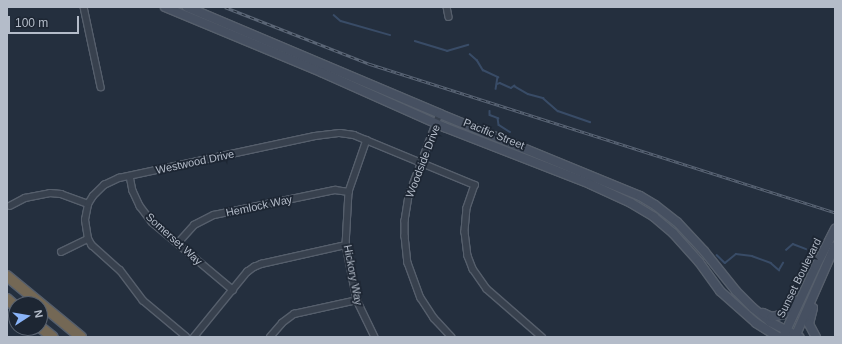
<!DOCTYPE html>
<style>
body{margin:0}
#map{position:relative;width:842px;height:344px;overflow:hidden;background:#242f3e;font-family:Helvetica,sans-serif}
div>[style]{position:absolute}
[style*='--x']{left:calc(var(--x)*1px);top:calc(var(--y)*1px);width:calc(var(--w)*1px);rotate:calc(var(--a)*1deg)}
.stream>*{height:1.5px;margin:-0.75px;padding:0 0.75px;transform-origin:0.75px;border-radius:0.75px;background:#394c67}
.roads{filter:drop-shadow(1px 0 #565f6c) drop-shadow(-1px 0 #565f6c) drop-shadow(0 1px #565f6c) drop-shadow(0 -1px #565f6c)}
.street>*{height:5.5px;margin:-2.75px;padding:0 2.75px;transform-origin:2.75px;border-radius:2.75px;background:#38414e}
.secondary>*{height:8px;margin:-4px;padding:0 4px;transform-origin:4px;border-radius:4px;background:#465061}
.highway>*{height:10px;margin:-5px;padding:0 5px;transform-origin:5px;border-radius:5px;background:#746855}
.rail>*{height:3px;margin-top:-1.5px;transform-origin:0;background:repeating-linear-gradient(90deg,#1d2633 0 4.5px,#5a6575 0 9px);box-sizing:border-box;border-block:1px solid #5a6575}
span{translate:-50% -50%;white-space:nowrap;text-align:center;line-height:1.15;-webkit-text-stroke:3.5px #1d2633;paint-order:stroke}
.street-label{font-size:11px;color:#b4bcc9}
.frame{position:absolute;inset:0;border:8px solid #b4bcc9;pointer-events:none}
.north{position:absolute;left:8px;top:296px;width:40px;height:40px;box-sizing:border-box;background:#1d2633;border:1px solid #59626f;border-radius:50%;rotate:78deg;font-size:11px;font-weight:700;line-height:16px;text-align:center;color:#b4bcc9}
.north::after{content:'';display:block;margin:auto;width:14px;height:18px;background:#8ab4f8;clip-path:polygon(50% 0,100% 100%,50% 72%,0 100%)}
.scale{position:absolute;left:8px;top:16px;width:71px;height:18px;box-sizing:border-box;border:2px solid #b4bcc9;border-top:0;padding-left:5px;font-size:12px;line-height:14px;white-space:nowrap;color:#b4bcc9;-webkit-text-stroke:3px #1d2633;paint-order:stroke}
</style>
<div id="map">
<div class="stream">
<div style="--x:334;--y:15;--w:9;--a:41"></div>
<div style="--x:341;--y:21;--w:51;--a:15.9"></div>
<div style="--x:415;--y:41;--w:34;--a:17"></div>
<div style="--x:447;--y:51;--w:22;--a:-16"></div>
<div style="--x:470;--y:54;--w:9;--a:41"></div>
<div style="--x:477;--y:60;--w:12;--a:59"></div>
<div style="--x:483;--y:70;--w:17;--a:25"></div>
<div style="--x:498;--y:77;--w:12;--a:99"></div>
<div style="--x:497;--y:84;--w:3;--a:-18"></div>
<div style="--x:500;--y:83;--w:12;--a:24"></div>
<div style="--x:511;--y:88;--w:4;--a:-34"></div>
<div style="--x:514;--y:86;--w:16;--a:30"></div>
<div style="--x:528;--y:94;--w:16;--a:15"></div>
<div style="--x:543;--y:98;--w:20;--a:41"></div>
<div style="--x:558;--y:111;--w:34;--a:19"></div>
<div style="--x:490;--y:111;--w:4;--a:90"></div>
<div style="--x:490;--y:115;--w:9;--a:21"></div>
<div style="--x:498;--y:118;--w:7;--a:82"></div>
<div style="--x:499;--y:125;--w:13;--a:32"></div>
<div style="--x:786;--y:250;--w:9;--a:-41"></div>
<div style="--x:793;--y:244;--w:14;--a:21"></div>
<div style="--x:717;--y:255;--w:11;--a:45"></div>
<div style="--x:725;--y:263;--w:14;--a:-39"></div>
<div style="--x:736;--y:254;--w:16;--a:7"></div>
<div style="--x:752;--y:256;--w:20;--a:20"></div>
<div style="--x:771;--y:263;--w:11;--a:41"></div>
<div style="--x:779;--y:270;--w:8;--a:-60"></div>
</div>
<div class="roads">
<div class="street">
<div style="--x:84;--y:7;--w:82;--a:78"></div>
<div style="--x:447;--y:7;--w:10;--a:79"></div>
<div style="--x:440;--y:114;--w:88;--a:110.7"></div>
<div style="--x:409;--y:196;--w:25;--a:99"></div>
<div style="--x:405;--y:221;--w:15;--a:90"></div>
<div style="--x:405;--y:236;--w:27;--a:84"></div>
<div style="--x:408;--y:263;--w:37;--a:70"></div>
<div style="--x:421;--y:298;--w:24;--a:57"></div>
<div style="--x:434;--y:318;--w:26;--a:47"></div>
<div style="--x:367;--y:140;--w:55;--a:109.1"></div>
<div style="--x:349;--y:192;--w:53;--a:93.2"></div>
<div style="--x:346;--y:245;--w:56;--a:78.7"></div>
<div style="--x:357;--y:300;--w:41;--a:64.1"></div>
<div style="--x:130;--y:176;--w:15;--a:79"></div>
<div style="--x:133;--y:191;--w:17;--a:65"></div>
<div style="--x:140;--y:206;--w:20;--a:53"></div>
<div style="--x:152;--y:222;--w:106;--a:40"></div>
<div style="--x:10;--y:206;--w:17;--a:-28"></div>
<div style="--x:25;--y:198;--w:25;--a:-11"></div>
<div style="--x:50;--y:193;--w:11;--a:5"></div>
<div style="--x:61;--y:194;--w:29;--a:20"></div>
<div style="--x:178;--y:243;--w:24;--a:-48"></div>
<div style="--x:194;--y:225;--w:22;--a:-27"></div>
<div style="--x:214;--y:215;--w:124;--a:-11.7"></div>
<div style="--x:335;--y:190;--w:14;--a:8"></div>
<div style="--x:61;--y:252;--w:30;--a:-26"></div>
<div style="--x:186;--y:337;--w:56;--a:-140.1"></div>
<div style="--x:143;--y:301;--w:38;--a:-127"></div>
<div style="--x:120;--y:271;--w:38;--a:-138"></div>
<div style="--x:92;--y:246;--w:8;--a:-120"></div>
<div style="--x:88;--y:239;--w:19;--a:-99"></div>
<div style="--x:85;--y:220;--w:16;--a:-79"></div>
<div style="--x:88;--y:204;--w:9;--a:-58"></div>
<div style="--x:93;--y:196;--w:16;--a:-45"></div>
<div style="--x:104;--y:185;--w:17;--a:-25"></div>
<div style="--x:119;--y:178;--w:200;--a:-12.1"></div>
<div style="--x:315;--y:136;--w:25;--a:-7"></div>
<div style="--x:340;--y:133;--w:14;--a:8"></div>
<div style="--x:354;--y:135;--w:131;--a:22.5"></div>
<div style="--x:475;--y:185;--w:24;--a:109"></div>
<div style="--x:467;--y:208;--w:24;--a:95"></div>
<div style="--x:465;--y:232;--w:24;--a:83"></div>
<div style="--x:468;--y:256;--w:14;--a:69"></div>
<div style="--x:473;--y:269;--w:24;--a:55"></div>
<div style="--x:487;--y:289;--w:73;--a:41.1"></div>
<div style="--x:194;--y:337;--w:84;--a:-50.8"></div>
<div style="--x:247;--y:272;--w:9;--a:-36"></div>
<div style="--x:254;--y:267;--w:8;--a:-23"></div>
<div style="--x:261;--y:264;--w:87;--a:-12.6"></div>
<div style="--x:270;--y:337;--w:18;--a:-49"></div>
<div style="--x:282;--y:323;--w:15;--a:-37"></div>
<div style="--x:294;--y:314;--w:65;--a:-12.5"></div>
</div>
<div class="secondary">
<div style="--x:165;--y:7;--w:169;--a:22.6"></div>
<div style="--x:321;--y:72;--w:135;--a:24.1"></div>
<div style="--x:444;--y:127;--w:157;--a:21.3"></div>
<div style="--x:590;--y:184;--w:45;--a:24.9"></div>
<div style="--x:631;--y:203;--w:27;--a:31"></div>
<div style="--x:654;--y:217;--w:25;--a:40"></div>
<div style="--x:673;--y:233;--w:39;--a:48"></div>
<div style="--x:699;--y:262;--w:36;--a:54"></div>
<div style="--x:720;--y:291;--w:48;--a:41.6"></div>
<div style="--x:756;--y:323;--w:26;--a:32"></div>
<div style="--x:187;--y:7;--w:275;--a:22.9"></div>
<div style="--x:440;--y:114;--w:216;--a:22.3"></div>
<div style="--x:640;--y:196;--w:17;--a:31"></div>
<div style="--x:655;--y:205;--w:28;--a:38"></div>
<div style="--x:677;--y:222;--w:40;--a:47"></div>
<div style="--x:704;--y:251;--w:51;--a:51.3"></div>
<div style="--x:736;--y:291;--w:24;--a:45"></div>
<div style="--x:753;--y:308;--w:22;--a:39"></div>
<div style="--x:770;--y:322;--w:33;--a:27"></div>
<div style="--x:813;--y:308;--w:16;--a:104"></div>
<div style="--x:809;--y:324;--w:15;--a:62"></div>
<div style="--x:763;--y:313;--w:10;--a:24"></div>
<div style="--x:772;--y:317;--w:12;--a:-14"></div>
<div style="--x:784;--y:314;--w:18;--a:-49"></div>
<div style="--x:784;--y:335;--w:76;--a:-65.1"></div>
<div style="--x:816;--y:266;--w:42;--a:-62.8"></div>
<div style="--x:795;--y:337;--w:99;--a:-66.3"></div>
</div>
<div class="highway">
<div style="--x:7;--y:276;--w:96;--a:39.5"></div>
<div style="--x:7;--y:299;--w:12;--a:42"></div>
<div style="--x:40;--y:327;--w:16;--a:38"></div>
</div>
</div>
<div class="rail">
<div style="--x:225;--y:7;--w:156;--a:21.5"></div>
<div style="--x:370;--y:64;--w:488;--a:17.7"></div>
</div>
<div class="street-label">
<span style="left:494px;top:134px;rotate:22deg">Pacific Street</span>
<span style="left:423px;top:161px;rotate:-69deg">Woodside Drive</span>
<span style="left:195px;top:162px;rotate:-12deg">Westwood Drive</span>
<span style="left:259px;top:206px;rotate:-12deg">Hemlock Way</span>
<span style="left:174px;top:239px;rotate:42deg">Somerset Way</span>
<span style="left:353px;top:275px;rotate:79deg">Hickory Way</span>
<span style="left:799px;top:278px;rotate:-64deg">Sunset Boulevard</span>
</div>
<div class="frame"></div>
<div class="north">N</div>
<div class="scale">100 m</div>
</div>
